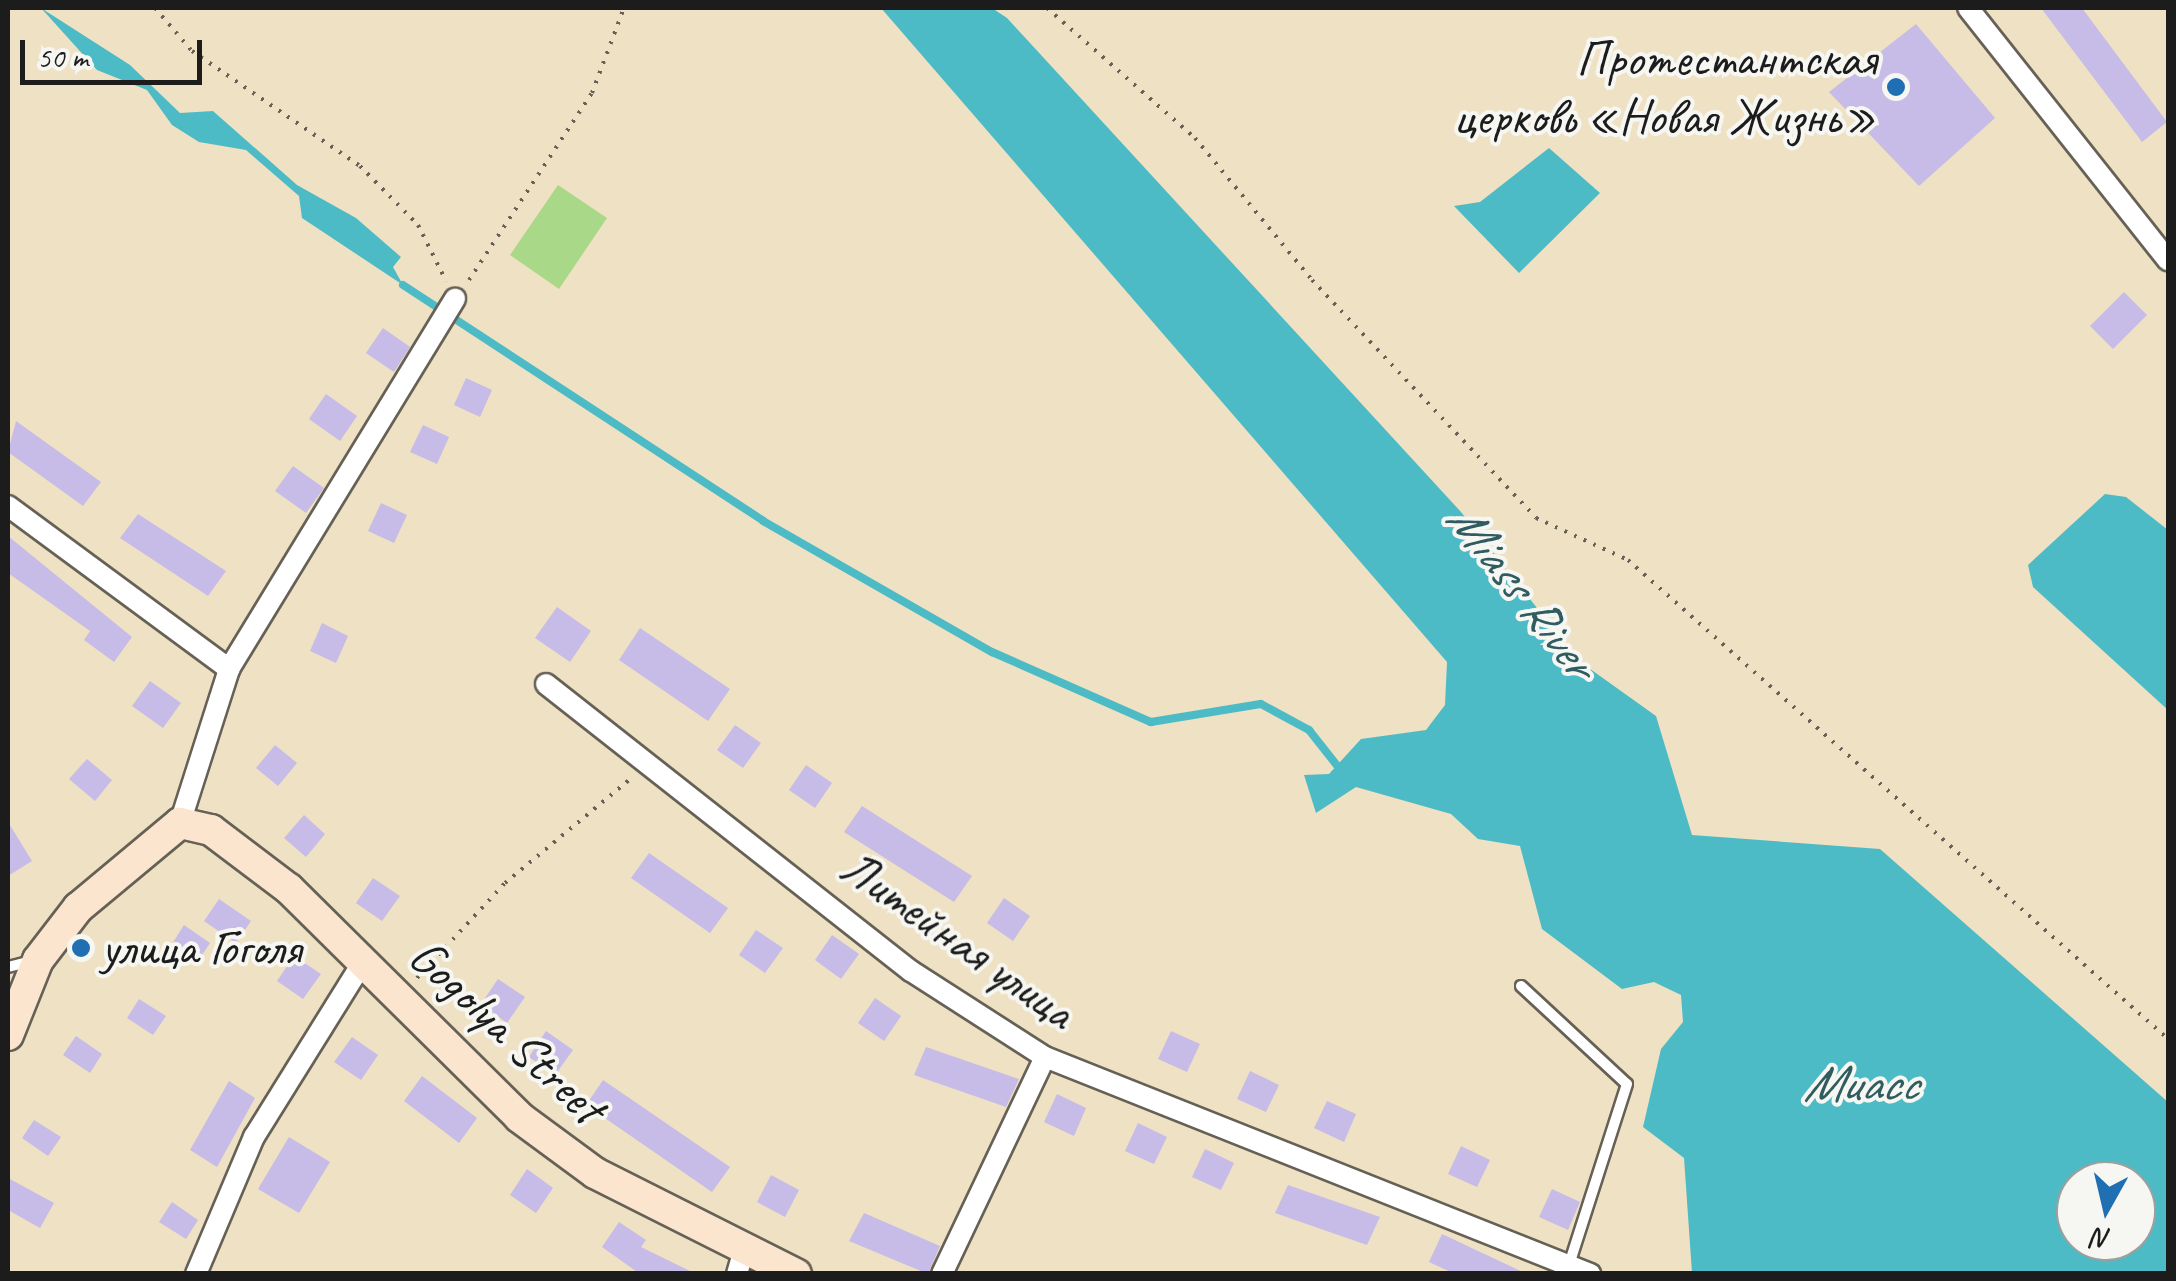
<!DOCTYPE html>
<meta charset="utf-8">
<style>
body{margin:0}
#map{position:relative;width:2176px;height:1281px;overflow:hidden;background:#efe1c3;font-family:Caveat,sans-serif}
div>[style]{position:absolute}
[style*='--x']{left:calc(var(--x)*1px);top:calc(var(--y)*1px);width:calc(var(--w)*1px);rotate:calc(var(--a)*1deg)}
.green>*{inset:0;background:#a9d988}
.water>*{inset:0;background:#4dbbc6}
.stream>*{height:8px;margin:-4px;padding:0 4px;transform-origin:4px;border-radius:4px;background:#4dbbc6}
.building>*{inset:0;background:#c6bce7}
.path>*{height:4px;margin-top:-2px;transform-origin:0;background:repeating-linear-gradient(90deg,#666156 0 2.5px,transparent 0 10.5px)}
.roads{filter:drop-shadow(2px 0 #666156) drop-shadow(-2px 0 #666156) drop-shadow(0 2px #666156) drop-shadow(0 -2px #666156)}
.lane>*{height:10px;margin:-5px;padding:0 5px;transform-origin:5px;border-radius:5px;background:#fff}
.street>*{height:20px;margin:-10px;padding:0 10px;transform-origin:10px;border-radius:10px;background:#fff}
.secondary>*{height:30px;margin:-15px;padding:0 15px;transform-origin:15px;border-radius:15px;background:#fbe5cf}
.dots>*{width:28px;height:28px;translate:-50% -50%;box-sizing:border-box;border:5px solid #f6f6f2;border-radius:50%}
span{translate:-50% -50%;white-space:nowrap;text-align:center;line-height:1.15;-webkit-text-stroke:8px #f6f6f2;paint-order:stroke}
.poi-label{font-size:50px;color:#1c1c1c}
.right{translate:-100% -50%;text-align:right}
.left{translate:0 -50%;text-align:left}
.street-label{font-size:50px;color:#1c1c1c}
.water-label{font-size:52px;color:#305c60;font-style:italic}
.frame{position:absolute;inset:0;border:10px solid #1c1c1c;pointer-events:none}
.north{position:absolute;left:2056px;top:1161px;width:100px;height:100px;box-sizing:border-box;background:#f6f6f2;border:2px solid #9f9f9c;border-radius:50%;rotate:188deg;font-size:28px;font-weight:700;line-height:40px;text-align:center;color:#1c1c1c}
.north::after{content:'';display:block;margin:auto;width:35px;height:45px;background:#1f6fb2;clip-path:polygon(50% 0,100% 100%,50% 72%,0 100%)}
.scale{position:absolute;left:20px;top:40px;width:182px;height:45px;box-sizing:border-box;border:5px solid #1c1c1c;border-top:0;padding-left:12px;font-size:30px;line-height:35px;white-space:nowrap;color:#1c1c1c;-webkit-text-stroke:8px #f6f6f2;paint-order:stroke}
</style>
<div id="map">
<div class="green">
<div style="clip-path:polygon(558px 185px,607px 218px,559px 289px,510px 255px)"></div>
</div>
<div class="water">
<div style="clip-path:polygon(41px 8px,130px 65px,180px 113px,213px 111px,297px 185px,356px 218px,401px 257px,393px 267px,403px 285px,302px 218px,299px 196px,246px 150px,199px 142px,172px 125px,147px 90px,97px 70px)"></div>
<div style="clip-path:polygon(evenodd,881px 8px,992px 8px,1007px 18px,1461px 512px,1579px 661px,1656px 716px,1692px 835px,1880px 849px,2168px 1102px,2168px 1273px,1692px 1273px,1684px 1158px,1643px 1127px,1661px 1049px,1683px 1022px,1681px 995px,1654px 982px,1622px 989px,1542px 929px,1520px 846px,1478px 839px,1451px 814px,1356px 787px,1316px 813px,1304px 775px,1329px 774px,1361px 739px,1426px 730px,1445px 705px,1447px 662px,881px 8px,2076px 1181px,2136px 1181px,2136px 1241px,2076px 1241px,2076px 1181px)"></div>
<div style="clip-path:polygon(1549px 148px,1600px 193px,1519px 273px,1454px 206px,1480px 202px)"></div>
<div style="clip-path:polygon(2105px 494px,2126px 497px,2168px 530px,2168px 710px,2033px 587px,2028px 565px)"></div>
</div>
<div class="stream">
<div style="--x:403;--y:285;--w:430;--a:33.2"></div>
<div style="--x:763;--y:521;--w:264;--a:29.8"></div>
<div style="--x:992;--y:652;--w:174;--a:23.8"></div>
<div style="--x:1151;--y:722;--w:111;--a:-9.3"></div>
<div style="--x:1261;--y:704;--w:55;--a:28.4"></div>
<div style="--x:1309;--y:730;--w:48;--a:51.7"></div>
</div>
<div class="building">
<div style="clip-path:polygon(2041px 8px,2082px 8px,2167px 122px,2142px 142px)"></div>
<div style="clip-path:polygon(1916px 24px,1995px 118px,1919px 186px,1829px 92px)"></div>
<div style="clip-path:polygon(2124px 292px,2147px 315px,2113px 349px,2090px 326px)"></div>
<div style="clip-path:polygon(383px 328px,410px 347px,394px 372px,366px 353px)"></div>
<div style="clip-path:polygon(466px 378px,492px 390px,480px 417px,454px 405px)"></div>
<div style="clip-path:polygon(326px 394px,357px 416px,340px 441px,309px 419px)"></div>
<div style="clip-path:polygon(16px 421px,101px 482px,83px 506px,8px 452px)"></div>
<div style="clip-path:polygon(423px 425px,449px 437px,437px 464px,410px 452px)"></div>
<div style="clip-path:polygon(293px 466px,324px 488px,306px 513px,275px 491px)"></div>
<div style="clip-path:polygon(381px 503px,407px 515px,394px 543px,368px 531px)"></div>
<div style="clip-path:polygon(138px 514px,226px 571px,208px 596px,120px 538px)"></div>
<div style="clip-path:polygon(8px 536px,132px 637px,114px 662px,84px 640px,90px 631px,8px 573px)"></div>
<div style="clip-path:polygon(557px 607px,591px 631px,570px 662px,535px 638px)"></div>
<div style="clip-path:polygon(322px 623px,348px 636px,336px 663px,310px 651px)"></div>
<div style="clip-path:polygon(640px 628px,730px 689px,708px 721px,619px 660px)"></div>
<div style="clip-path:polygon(150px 681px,181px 703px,163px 728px,132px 706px)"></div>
<div style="clip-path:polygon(735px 725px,761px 743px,743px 768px,717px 750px)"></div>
<div style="clip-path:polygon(275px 745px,297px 763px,278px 786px,256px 768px)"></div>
<div style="clip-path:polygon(87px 759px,112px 780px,95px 801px,69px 779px)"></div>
<div style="clip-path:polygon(806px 765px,832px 783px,815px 808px,789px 790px)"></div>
<div style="clip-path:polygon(862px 806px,972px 876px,954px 902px,844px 832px)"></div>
<div style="clip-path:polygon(304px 815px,325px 834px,306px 857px,284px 838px)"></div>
<div style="clip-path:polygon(8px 822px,32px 861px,8px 876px)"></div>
<div style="clip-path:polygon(649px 853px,728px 908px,710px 933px,631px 878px)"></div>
<div style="clip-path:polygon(373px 878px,400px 896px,382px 921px,356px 903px)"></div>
<div style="clip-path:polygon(1004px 898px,1030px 916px,1013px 941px,987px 923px)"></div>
<div style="clip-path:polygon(219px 899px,251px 921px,236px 943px,204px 921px)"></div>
<div style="clip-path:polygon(184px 925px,210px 943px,198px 961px,172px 944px)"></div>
<div style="clip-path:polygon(756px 930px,783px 948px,765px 973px,739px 955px)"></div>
<div style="clip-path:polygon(832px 935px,859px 954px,841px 979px,815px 960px)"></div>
<div style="clip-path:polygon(294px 956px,321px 974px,303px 999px,277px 981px)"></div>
<div style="clip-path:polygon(498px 979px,525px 997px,507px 1023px,481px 1004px)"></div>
<div style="clip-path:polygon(875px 998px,901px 1016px,884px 1041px,858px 1023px)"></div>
<div style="clip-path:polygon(139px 999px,166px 1016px,153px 1035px,127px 1018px)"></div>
<div style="clip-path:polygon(546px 1031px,573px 1050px,555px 1075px,529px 1057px)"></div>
<div style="clip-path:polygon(1171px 1031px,1200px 1044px,1187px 1072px,1158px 1059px)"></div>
<div style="clip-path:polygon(76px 1036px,102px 1054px,90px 1073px,63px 1055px)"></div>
<div style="clip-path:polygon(352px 1037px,378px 1055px,361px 1080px,334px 1062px)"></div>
<div style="clip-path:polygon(926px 1047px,1019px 1079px,1006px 1107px,914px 1075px)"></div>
<div style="clip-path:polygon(1250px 1071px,1279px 1085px,1266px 1112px,1237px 1099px)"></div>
<div style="clip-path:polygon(422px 1076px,477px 1118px,459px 1143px,404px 1101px)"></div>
<div style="clip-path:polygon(603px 1080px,730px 1167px,712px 1192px,586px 1105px)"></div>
<div style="clip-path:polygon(229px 1081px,255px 1098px,217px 1167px,190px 1150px)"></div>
<div style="clip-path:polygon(1057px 1094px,1086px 1108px,1074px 1136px,1044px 1122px)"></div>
<div style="clip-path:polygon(1327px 1101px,1356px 1114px,1344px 1142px,1314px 1128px)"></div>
<div style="clip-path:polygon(34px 1120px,61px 1137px,48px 1156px,22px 1138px)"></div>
<div style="clip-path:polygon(1138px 1123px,1167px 1137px,1154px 1164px,1125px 1151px)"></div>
<div style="clip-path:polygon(289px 1137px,330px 1162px,299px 1213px,258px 1189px)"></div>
<div style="clip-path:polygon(1461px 1146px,1490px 1160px,1477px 1187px,1448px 1174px)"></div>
<div style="clip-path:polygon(1205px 1149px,1234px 1163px,1221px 1190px,1192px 1177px)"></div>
<div style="clip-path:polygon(527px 1169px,553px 1188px,536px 1213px,510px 1195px)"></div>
<div style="clip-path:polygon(771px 1175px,799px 1190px,785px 1217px,757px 1202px)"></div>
<div style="clip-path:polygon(8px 1178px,54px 1203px,40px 1228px,8px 1210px)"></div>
<div style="clip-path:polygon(1288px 1185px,1380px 1217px,1367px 1245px,1275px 1213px)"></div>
<div style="clip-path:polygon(1552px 1189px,1580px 1202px,1568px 1230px,1539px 1217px)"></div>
<div style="clip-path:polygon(172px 1202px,198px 1220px,186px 1239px,159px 1222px)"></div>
<div style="clip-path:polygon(864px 1213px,940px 1246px,928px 1274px,849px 1241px)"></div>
<div style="clip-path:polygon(619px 1222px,646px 1240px,641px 1247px,696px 1274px,640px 1274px,602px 1247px)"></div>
<div style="clip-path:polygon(1442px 1234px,1527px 1274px,1455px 1274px,1429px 1262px)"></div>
</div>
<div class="path">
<div style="--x:155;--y:8;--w:57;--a:49.3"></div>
<div style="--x:192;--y:51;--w:204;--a:34.4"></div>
<div style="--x:360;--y:166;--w:83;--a:45.5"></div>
<div style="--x:418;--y:225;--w:63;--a:63.4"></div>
<div style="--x:1047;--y:8;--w:197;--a:41.3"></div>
<div style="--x:1195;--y:138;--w:184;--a:50.5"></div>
<div style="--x:1312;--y:280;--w:327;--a:46.7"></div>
<div style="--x:1536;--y:518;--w:101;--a:24.5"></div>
<div style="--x:1628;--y:560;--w:722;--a:41.57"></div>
<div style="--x:469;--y:280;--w:224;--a:-56.7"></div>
<div style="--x:592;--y:93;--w:91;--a:-69.4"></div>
<div style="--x:417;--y:978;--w:129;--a:-47.2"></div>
<div style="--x:505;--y:883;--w:161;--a:-39.7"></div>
</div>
<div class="roads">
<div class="lane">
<div style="--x:8;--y:967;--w:25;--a:-14"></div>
<div style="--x:1521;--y:986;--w:144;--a:42.8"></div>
<div style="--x:1627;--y:1084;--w:190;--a:107.8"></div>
</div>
<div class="street">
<div style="--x:1968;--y:8;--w:322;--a:51.6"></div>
<div style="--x:8;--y:506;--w:275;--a:36.4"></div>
<div style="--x:229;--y:669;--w:434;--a:-58.6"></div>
<div style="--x:546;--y:684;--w:464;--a:38.2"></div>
<div style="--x:911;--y:971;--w:159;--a:32.7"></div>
<div style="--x:1045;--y:1057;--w:587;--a:21.71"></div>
<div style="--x:180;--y:823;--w:162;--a:-72.3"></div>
<div style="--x:196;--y:1274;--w:149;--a:-67.1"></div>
<div style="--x:254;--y:1137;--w:206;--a:-58.1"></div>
<div style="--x:737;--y:1274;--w:26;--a:-74"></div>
<div style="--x:942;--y:1274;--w:240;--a:-64.6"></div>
</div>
<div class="secondary">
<div style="--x:8;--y:1035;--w:81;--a:-68.2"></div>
<div style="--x:38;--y:960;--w:66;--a:-52.4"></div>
<div style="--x:78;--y:908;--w:133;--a:-39.8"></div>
<div style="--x:180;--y:823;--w:32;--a:13"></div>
<div style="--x:211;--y:830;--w:98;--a:37.1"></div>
<div style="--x:289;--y:889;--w:324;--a:44.7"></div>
<div style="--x:519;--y:1117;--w:94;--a:36.4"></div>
<div style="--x:595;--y:1173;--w:225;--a:26.7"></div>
</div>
</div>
<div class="dots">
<div style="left:1896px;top:87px;background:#1f6fb2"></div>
<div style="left:81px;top:948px;background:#1f6fb2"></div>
</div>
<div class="poi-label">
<span class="right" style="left:1876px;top:87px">Протестантская<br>церковь «Новая Жизнь»</span>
<span class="left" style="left:101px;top:948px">улица Гоголя</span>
</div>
<div class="street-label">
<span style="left:958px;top:939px;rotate:35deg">Литейная улица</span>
<span style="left:507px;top:1031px;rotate:43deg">Gogolya Street</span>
</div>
<div class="water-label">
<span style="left:1521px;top:590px;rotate:52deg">Miass River</span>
<span style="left:1860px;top:1084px">Миасс</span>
</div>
<div class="frame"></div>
<div class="north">N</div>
<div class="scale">50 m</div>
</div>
